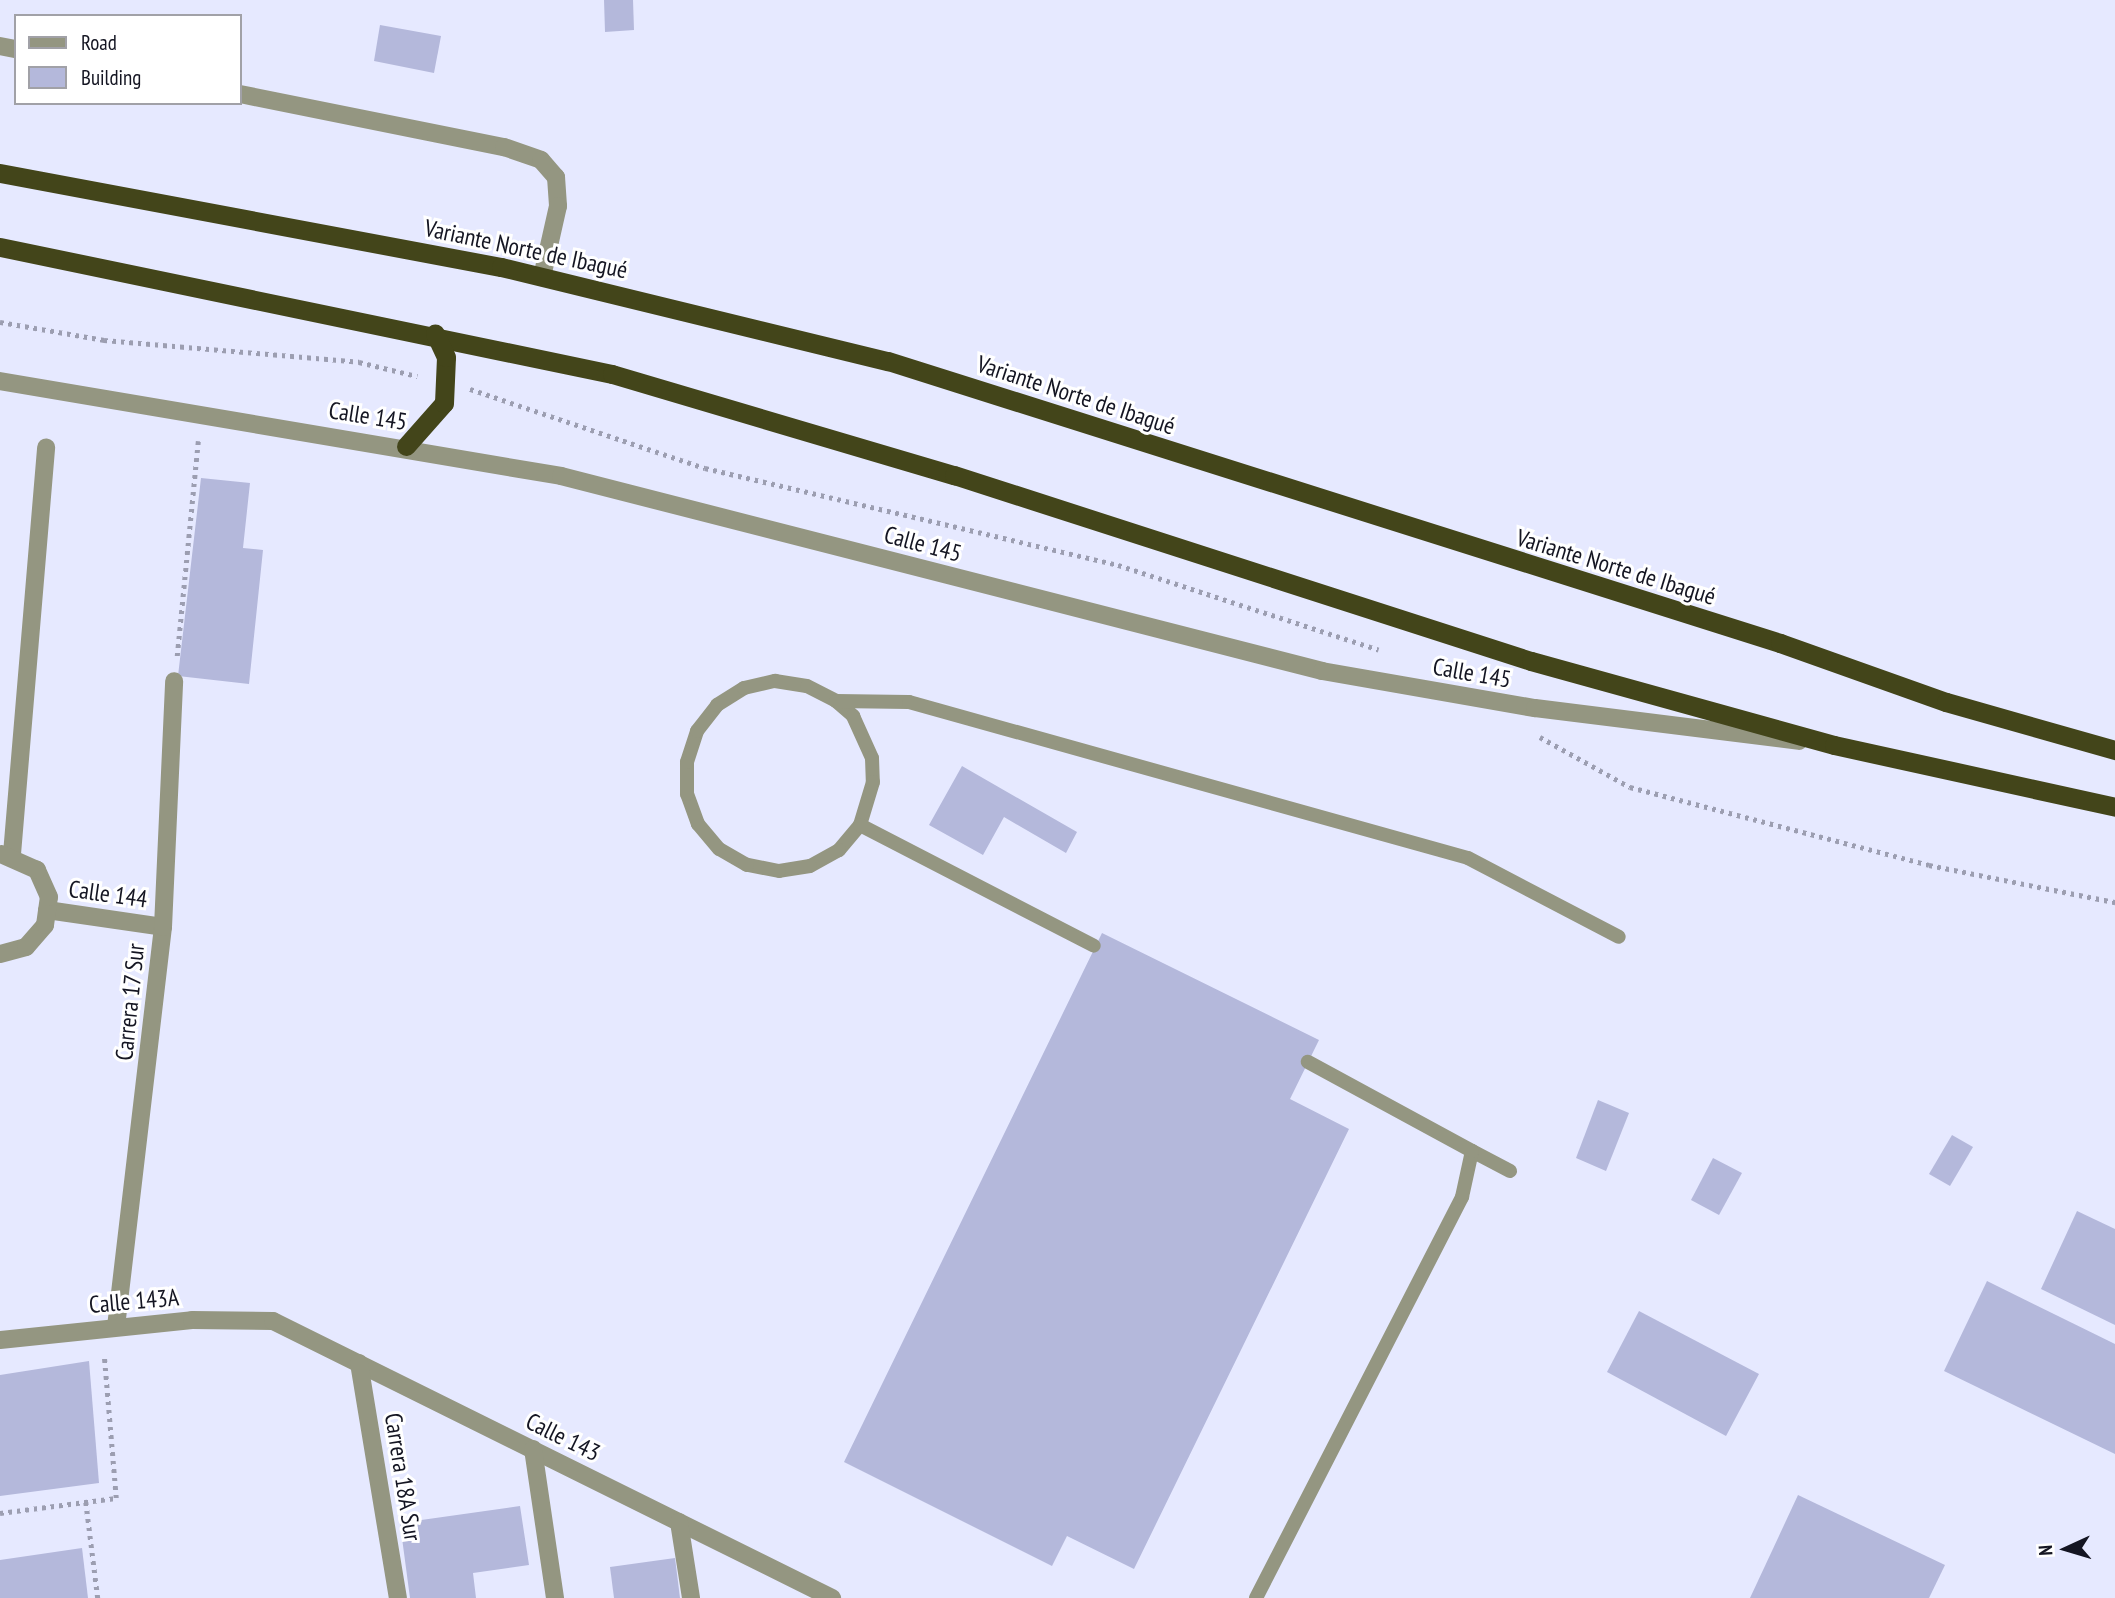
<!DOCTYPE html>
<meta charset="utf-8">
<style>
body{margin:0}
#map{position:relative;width:2115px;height:1598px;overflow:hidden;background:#e6e9ff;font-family:"PT Sans Narrow",sans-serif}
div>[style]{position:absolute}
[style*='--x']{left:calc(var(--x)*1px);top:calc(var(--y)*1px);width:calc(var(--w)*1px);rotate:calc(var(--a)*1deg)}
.building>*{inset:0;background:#b4b8db}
.path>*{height:4.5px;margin-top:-2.25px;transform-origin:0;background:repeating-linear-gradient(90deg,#9c9eb1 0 3.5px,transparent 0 8.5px)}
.service>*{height:14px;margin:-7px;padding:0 7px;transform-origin:7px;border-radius:7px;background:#949681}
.minor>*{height:18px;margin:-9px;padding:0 9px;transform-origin:9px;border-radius:9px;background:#949681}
.trunk>*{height:19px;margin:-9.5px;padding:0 9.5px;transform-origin:9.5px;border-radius:9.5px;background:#43451a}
span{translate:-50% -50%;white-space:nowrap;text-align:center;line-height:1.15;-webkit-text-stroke:6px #fff;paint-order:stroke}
.street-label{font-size:24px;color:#141522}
.legend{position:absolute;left:14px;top:14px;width:228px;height:91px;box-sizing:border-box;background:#fff;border:2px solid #a1a1a7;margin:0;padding:9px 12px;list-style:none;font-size:21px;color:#141522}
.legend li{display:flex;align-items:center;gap:14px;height:35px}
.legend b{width:35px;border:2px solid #a1a1a7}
.north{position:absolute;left:2031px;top:1514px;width:70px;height:70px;-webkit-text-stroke:5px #fff;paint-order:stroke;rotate:266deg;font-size:19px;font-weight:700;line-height:28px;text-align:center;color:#141522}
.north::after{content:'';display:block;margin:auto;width:24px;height:32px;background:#141522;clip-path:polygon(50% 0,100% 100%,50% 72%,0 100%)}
</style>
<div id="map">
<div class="building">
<div style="clip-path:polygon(604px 0,633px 0,634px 30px,605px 32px)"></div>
<div style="clip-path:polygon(380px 25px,441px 36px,434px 73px,374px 61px)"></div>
<div style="clip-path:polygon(201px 478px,250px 483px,243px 548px,263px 550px,249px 684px,178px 676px)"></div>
<div style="clip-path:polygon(962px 766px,1077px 832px,1066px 853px,1004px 817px,983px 855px,929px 825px)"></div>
<div style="clip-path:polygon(1102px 933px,1319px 1040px,1290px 1099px,1349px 1129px,1134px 1569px,1067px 1536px,1052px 1566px,844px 1462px)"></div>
<div style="clip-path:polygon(1598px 1100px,1629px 1113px,1606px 1171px,1576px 1158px)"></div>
<div style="clip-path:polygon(1952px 1135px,1973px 1147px,1950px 1186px,1929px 1174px)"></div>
<div style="clip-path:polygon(1713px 1158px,1742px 1173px,1719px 1215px,1691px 1200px)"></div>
<div style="clip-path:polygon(2077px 1211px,2115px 1229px,2115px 1325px,2041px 1289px)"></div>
<div style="clip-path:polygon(1987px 1281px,2115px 1344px,2115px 1454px,1944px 1371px)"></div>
<div style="clip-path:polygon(1639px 1311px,1759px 1374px,1726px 1436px,1607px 1372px)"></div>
<div style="clip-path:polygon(89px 1361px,99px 1483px,0 1496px,0 1375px)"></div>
<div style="clip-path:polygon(1798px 1495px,1945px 1565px,1929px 1598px,1750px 1598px)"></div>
<div style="clip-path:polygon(520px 1506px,529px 1565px,473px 1573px,476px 1598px,410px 1598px,400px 1523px)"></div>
<div style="clip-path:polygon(82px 1548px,88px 1598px,0 1598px,0 1560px)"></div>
<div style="clip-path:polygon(675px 1558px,680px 1598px,614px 1598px,610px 1567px)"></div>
</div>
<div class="path">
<div style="--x:0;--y:322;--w:106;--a:9.8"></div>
<div style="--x:104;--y:340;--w:256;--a:4.9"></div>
<div style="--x:359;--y:362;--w:60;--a:13.6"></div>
<div style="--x:470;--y:389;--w:248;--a:18.6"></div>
<div style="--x:705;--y:468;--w:424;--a:13.2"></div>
<div style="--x:1118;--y:565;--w:274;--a:18"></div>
<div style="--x:177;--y:656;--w:216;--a:-84.4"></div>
<div style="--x:1540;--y:737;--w:103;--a:29.1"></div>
<div style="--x:1630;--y:787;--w:309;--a:14.6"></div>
<div style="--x:1929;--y:865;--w:190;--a:11.3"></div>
<div style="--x:86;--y:1502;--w:97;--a:82.9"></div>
<div style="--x:0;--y:1513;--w:117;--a:-7.4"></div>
<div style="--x:116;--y:1498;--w:144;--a:-94.8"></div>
</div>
<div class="service">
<div style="--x:836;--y:701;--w:23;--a:41"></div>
<div style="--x:853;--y:716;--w:46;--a:65.7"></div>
<div style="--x:872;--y:758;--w:24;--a:88"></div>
<div style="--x:873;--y:782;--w:45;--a:106.8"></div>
<div style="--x:860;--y:825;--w:33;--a:130"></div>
<div style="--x:839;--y:850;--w:33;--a:151"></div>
<div style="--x:810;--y:866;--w:31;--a:171"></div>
<div style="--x:779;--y:871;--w:33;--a:-169"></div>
<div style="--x:747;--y:865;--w:32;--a:-150"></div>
<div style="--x:719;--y:849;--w:33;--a:-130"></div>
<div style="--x:698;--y:824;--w:32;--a:-110"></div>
<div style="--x:687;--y:794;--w:32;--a:-90"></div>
<div style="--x:687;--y:762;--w:33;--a:-72"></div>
<div style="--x:697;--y:731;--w:33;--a:-52"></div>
<div style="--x:717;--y:705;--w:32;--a:-32"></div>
<div style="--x:744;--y:688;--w:32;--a:-13"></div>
<div style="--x:775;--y:681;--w:32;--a:9"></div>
<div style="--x:807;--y:686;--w:33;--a:27"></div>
<div style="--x:836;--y:701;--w:73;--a:0.8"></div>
<div style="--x:909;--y:702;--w:580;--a:15.59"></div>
<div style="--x:1468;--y:858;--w:170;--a:27.6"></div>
<div style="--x:860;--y:825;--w:263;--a:27.3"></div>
<div style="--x:1472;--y:1151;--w:43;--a:27.8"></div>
<div style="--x:1256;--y:1598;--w:451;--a:-62.8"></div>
<div style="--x:1462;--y:1197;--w:47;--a:-77.7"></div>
<div style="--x:1472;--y:1151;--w:187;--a:-151.5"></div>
</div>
<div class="minor">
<div style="--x:0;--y:46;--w:16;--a:11"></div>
<div style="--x:240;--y:94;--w:269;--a:11.4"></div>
<div style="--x:504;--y:147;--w:39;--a:19"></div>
<div style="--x:541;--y:160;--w:23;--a:49"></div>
<div style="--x:556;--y:177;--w:29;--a:86"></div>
<div style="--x:558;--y:206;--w:73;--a:102.7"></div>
<div style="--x:0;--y:381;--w:569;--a:9.61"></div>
<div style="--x:561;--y:476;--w:786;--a:14.37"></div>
<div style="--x:1322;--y:671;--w:216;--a:9.9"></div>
<div style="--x:1535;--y:708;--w:266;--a:7.1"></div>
<div style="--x:12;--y:854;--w:408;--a:-85.2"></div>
<div style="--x:47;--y:910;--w:117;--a:8.3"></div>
<div style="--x:0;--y:954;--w:27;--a:-15"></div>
<div style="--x:26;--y:947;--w:29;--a:-49"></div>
<div style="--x:45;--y:925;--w:28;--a:-82"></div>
<div style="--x:49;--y:897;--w:30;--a:-114"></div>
<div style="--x:37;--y:870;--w:39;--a:-156"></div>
<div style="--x:116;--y:1327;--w:403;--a:-83.3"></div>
<div style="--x:163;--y:927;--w:246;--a:-87.4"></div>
<div style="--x:0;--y:1340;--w:193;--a:-5.9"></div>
<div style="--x:192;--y:1320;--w:81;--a:0.7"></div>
<div style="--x:273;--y:1321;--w:624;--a:26.36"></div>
<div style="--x:359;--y:1363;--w:238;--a:80.6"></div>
<div style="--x:533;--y:1449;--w:151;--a:81.6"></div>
<div style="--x:679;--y:1522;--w:77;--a:81"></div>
</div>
<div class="trunk">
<div style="--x:0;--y:173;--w:510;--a:10.63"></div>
<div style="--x:501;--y:267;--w:398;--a:13.7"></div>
<div style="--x:888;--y:361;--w:936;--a:17.54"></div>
<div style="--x:1780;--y:643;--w:176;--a:19.6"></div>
<div style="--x:1946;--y:702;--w:176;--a:15.9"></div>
<div style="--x:0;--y:247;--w:625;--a:11.72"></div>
<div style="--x:612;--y:374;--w:357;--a:16.5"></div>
<div style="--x:954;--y:475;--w:606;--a:17.87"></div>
<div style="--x:1531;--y:661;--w:314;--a:15.5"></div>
<div style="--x:1834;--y:745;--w:288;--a:12.4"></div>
<div style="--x:406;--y:446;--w:57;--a:-48.5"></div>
<div style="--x:444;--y:403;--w:46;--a:-87.5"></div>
<div style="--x:446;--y:357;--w:26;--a:-115"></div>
</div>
<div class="street-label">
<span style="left:526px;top:249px;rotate:12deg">Variante Norte de Ibagué</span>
<span style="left:1076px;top:395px;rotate:18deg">Variante Norte de Ibagué</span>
<span style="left:368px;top:416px;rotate:9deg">Calle 145</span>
<span style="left:923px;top:544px;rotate:15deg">Calle 145</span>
<span style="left:1616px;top:567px;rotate:17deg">Variante Norte de Ibagué</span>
<span style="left:1472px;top:673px;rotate:10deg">Calle 145</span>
<span style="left:108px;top:894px;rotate:8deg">Calle 144</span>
<span style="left:130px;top:1002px;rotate:-84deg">Carrera 17 Sur</span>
<span style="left:134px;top:1301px;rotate:-5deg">Calle 143A</span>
<span style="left:563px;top:1437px;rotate:26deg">Calle 143</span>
<span style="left:403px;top:1477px;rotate:81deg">Carrera 18A Sur</span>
</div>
<ul class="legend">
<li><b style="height:9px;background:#949681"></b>Road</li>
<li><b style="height:19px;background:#b4b8db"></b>Building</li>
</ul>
<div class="north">N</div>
</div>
